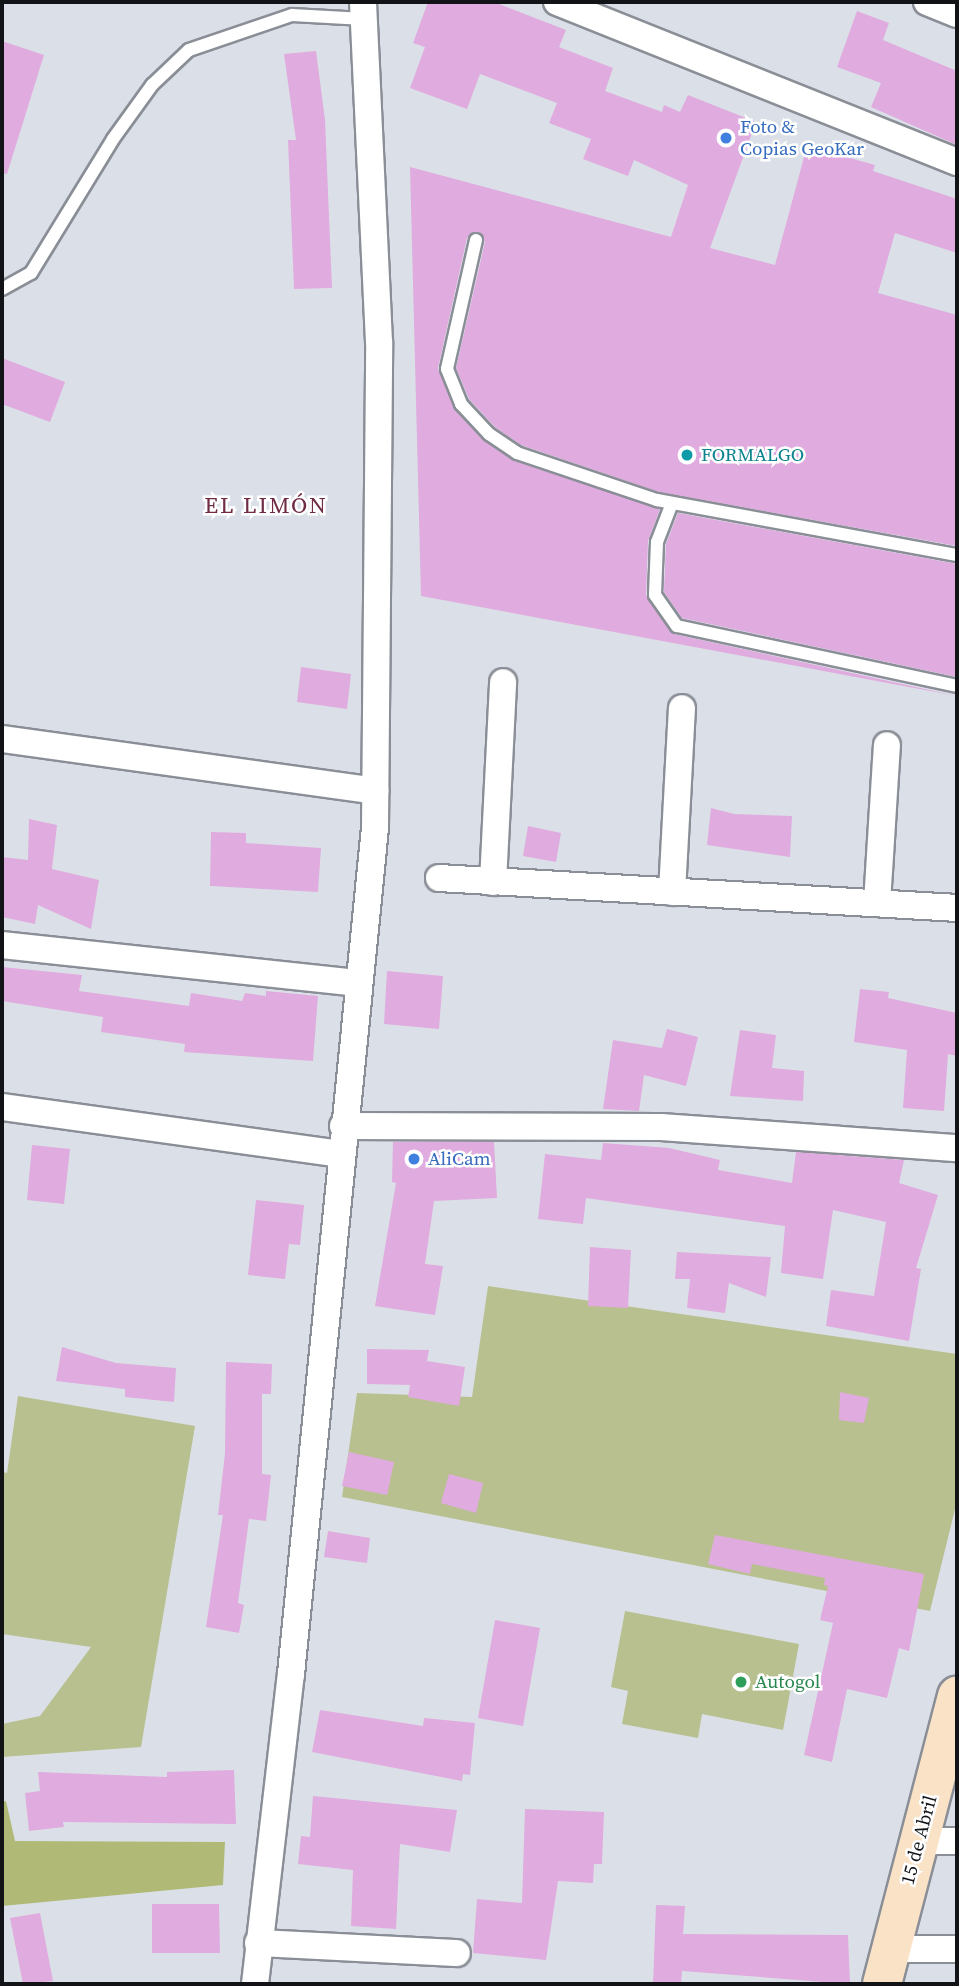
<!DOCTYPE html>
<meta charset="utf-8">
<style>
body{margin:0}
#map{position:relative;width:959px;height:1986px;overflow:hidden;background:#dbe0e8;font-family:"Source Serif 4",serif}
div>[style]{position:absolute}
[style*='--x']{left:calc(var(--x)*1px);top:calc(var(--y)*1px);width:calc(var(--w)*1px);rotate:calc(var(--a)*1deg)}
.green>*{inset:0;background:#b8c090}
.forest>*{inset:0;background:#b0ba76}
.building>*{inset:0;background:#e0abde}
.roads{filter:drop-shadow(2px 0 #8a8e96) drop-shadow(-2px 0 #8a8e96) drop-shadow(0 2px #8a8e96) drop-shadow(0 -2px #8a8e96)}
.lane>*{height:12px;margin:-6px;padding:0 6px;transform-origin:6px;border-radius:6px;background:#fff}
.street>*{height:26px;margin:-13px;padding:0 13px;transform-origin:13px;border-radius:13px;background:#fff}
.primary>*{height:38px;margin:-19px;padding:0 19px;transform-origin:19px;border-radius:19px;background:#fae2c7}
.dots>*{width:19px;height:19px;translate:-50% -50%;box-sizing:border-box;border:4px solid #fff;border-radius:50%}
span{translate:-50% -50%;white-space:nowrap;text-align:center;line-height:1.15;-webkit-text-stroke:5px #fff;paint-order:stroke}
.shop-label{font-size:19px;color:#366cbe}
.left{translate:0 -50%;text-align:left}
.culture-label{font-size:19px;color:#0d838f}
.leisure-label{font-size:19px;color:#27864d}
.street-label{font-size:19px;color:#111316}
.quarter-label{font-size:23px;color:#702c45;letter-spacing:2px}
.frame{position:absolute;inset:0;border:4px solid #111316;pointer-events:none}
</style>
<div id="map">
<div class="green">
<div style="clip-path:polygon(488px 1286px,957px 1354px,957px 1501px,930px 1611px,342px 1497px,357px 1393px,472px 1397px)"></div>
<div style="clip-path:polygon(18px 1396px,195px 1426px,141px 1747px,2px 1757px,2px 1724px,40px 1716px,91px 1647px,2px 1634px,2px 1472px,7px 1473px)"></div>
<div style="clip-path:polygon(625px 1611px,799px 1644px,783px 1730px,702px 1714px,698px 1738px,622px 1724px,628px 1691px,611px 1687px)"></div>
</div>
<div class="forest">
<div style="clip-path:polygon(6px 1801px,15px 1841px,225px 1842px,223px 1885px,2px 1906px,2px 1802px)"></div>
</div>
<div class="building">
<div style="clip-path:polygon(428px 2px,494px 2px,566px 30px,559px 47px,613px 68px,605px 91px,662px 112px,664px 105px,680px 112px,688px 95px,756px 122px,710px 248px,775px 265px,807px 146px,875px 165px,873px 171px,957px 199px,957px 253px,895px 233px,878px 293px,957px 315px,957px 546px,659px 492px,521px 445px,495px 427px,469px 399px,456px 368px,485px 242px,479px 232px,467px 238px,438px 368px,455px 410px,483px 440px,512px 460px,660px 509px,648px 541px,646px 595px,674px 634px,957px 696px,421px 596px,410px 167px,671px 237px,688px 185px,634px 160px,628px 176px,583px 159px,591px 139px,549px 123px,557px 103px,480px 74px,467px 109px,410px 88px,425px 47px,413px 43px)"></div>
<div style="clip-path:polygon(857px 11px,889px 23px,883px 40px,957px 71px,957px 145px,871px 107px,881px 83px,837px 67px)"></div>
<div style="clip-path:polygon(2px 41px,44px 55px,7px 174px,2px 173px)"></div>
<div style="clip-path:polygon(316px 51px,325px 120px,332px 288px,294px 289px,288px 140px,296px 140px,284px 54px)"></div>
<div style="clip-path:polygon(2px 358px,65px 382px,50px 422px,2px 404px)"></div>
<div style="clip-path:polygon(678px 513px,957px 564px,957px 677px,682px 618px,664px 592px,666px 544px)"></div>
<div style="clip-path:polygon(301px 667px,351px 674px,347px 709px,297px 702px)"></div>
<div style="clip-path:polygon(711px 808px,734px 814px,792px 816px,790px 857px,707px 845px)"></div>
<div style="clip-path:polygon(29px 819px,57px 825px,52px 869px,99px 880px,91px 929px,38px 905px,35px 924px,2px 917px,2px 857px,28px 860px)"></div>
<div style="clip-path:polygon(528px 826px,561px 833px,556px 862px,523px 856px)"></div>
<div style="clip-path:polygon(211px 832px,246px 833px,246px 843px,321px 848px,318px 892px,210px 886px)"></div>
<div style="clip-path:polygon(2px 967px,82px 975px,79px 991px,189px 1006px,191px 993px,242px 1001px,245px 993px,266px 996px,266px 991px,318px 996px,313px 1061px,184px 1052px,185px 1044px,101px 1032px,103px 1017px,2px 1001px)"></div>
<div style="clip-path:polygon(387px 971px,443px 976px,439px 1029px,384px 1024px)"></div>
<div style="clip-path:polygon(860px 989px,889px 992px,888px 998px,957px 1013px,957px 1056px,948px 1054px,944px 1111px,903px 1108px,907px 1050px,854px 1042px)"></div>
<div style="clip-path:polygon(667px 1029px,698px 1037px,686px 1086px,644px 1075px,639px 1111px,603px 1109px,613px 1040px,662px 1048px)"></div>
<div style="clip-path:polygon(740px 1030px,776px 1035px,772px 1068px,804px 1071px,803px 1101px,730px 1096px)"></div>
<div style="clip-path:polygon(393px 1142px,494px 1142px,497px 1198px,434px 1201px,425px 1264px,443px 1266px,435px 1315px,375px 1306px,396px 1183px,392px 1182px)"></div>
<div style="clip-path:polygon(603px 1143px,669px 1148px,720px 1160px,718px 1170px,792px 1183px,796px 1152px,904px 1160px,899px 1183px,938px 1195px,916px 1268px,921px 1269px,909px 1341px,826px 1326px,831px 1290px,874px 1296px,886px 1222px,833px 1210px,823px 1279px,781px 1273px,785px 1226px,586px 1198px,583px 1224px,538px 1219px,545px 1154px,601px 1160px)"></div>
<div style="clip-path:polygon(32px 1145px,70px 1149px,64px 1204px,27px 1200px)"></div>
<div style="clip-path:polygon(256px 1200px,304px 1205px,300px 1245px,289px 1244px,285px 1279px,248px 1275px)"></div>
<div style="clip-path:polygon(590px 1247px,631px 1250px,628px 1308px,588px 1306px)"></div>
<div style="clip-path:polygon(677px 1252px,771px 1257px,766px 1297px,729px 1283px,725px 1313px,687px 1308px,690px 1279px,675px 1279px)"></div>
<div style="clip-path:polygon(62px 1347px,116px 1363px,176px 1368px,174px 1402px,125px 1397px,125px 1389px,56px 1381px)"></div>
<div style="clip-path:polygon(367px 1349px,429px 1350px,427px 1361px,465px 1367px,459px 1406px,408px 1397px,410px 1385px,367px 1384px)"></div>
<div style="clip-path:polygon(226px 1362px,272px 1364px,271px 1394px,262px 1394px,262px 1474px,271px 1475px,266px 1521px,249px 1519px,238px 1603px,244px 1605px,239px 1633px,206px 1627px,223px 1515px,218px 1515px,225px 1453px)"></div>
<div style="clip-path:polygon(840px 1392px,869px 1398px,864px 1423px,839px 1420px)"></div>
<div style="clip-path:polygon(349px 1452px,394px 1462px,387px 1495px,342px 1486px)"></div>
<div style="clip-path:polygon(449px 1474px,483px 1483px,476px 1513px,441px 1503px)"></div>
<div style="clip-path:polygon(328px 1531px,370px 1538px,367px 1563px,324px 1557px)"></div>
<div style="clip-path:polygon(715px 1535px,924px 1574px,909px 1651px,899px 1648px,887px 1698px,847px 1689px,832px 1762px,804px 1755px,833px 1623px,820px 1620px,828px 1586px,824px 1585px,825px 1578px,752px 1564px,750px 1574px,708px 1564px)"></div>
<div style="clip-path:polygon(495px 1620px,540px 1628px,523px 1726px,478px 1718px)"></div>
<div style="clip-path:polygon(320px 1710px,423px 1726px,424px 1718px,475px 1723px,470px 1775px,463px 1774px,462px 1781px,312px 1752px)"></div>
<div style="clip-path:polygon(234px 1770px,236px 1824px,63px 1822px,64px 1827px,29px 1831px,25px 1793px,40px 1791px,38px 1772px,167px 1777px,167px 1772px)"></div>
<div style="clip-path:polygon(313px 1796px,457px 1810px,450px 1852px,400px 1844px,396px 1929px,351px 1926px,353px 1870px,298px 1864px,301px 1836px,310px 1837px)"></div>
<div style="clip-path:polygon(525px 1809px,604px 1812px,602px 1864px,594px 1864px,593px 1883px,558px 1881px,546px 1960px,473px 1953px,477px 1899px,522px 1903px)"></div>
<div style="clip-path:polygon(152px 1904px,219px 1904px,220px 1953px,152px 1953px)"></div>
<div style="clip-path:polygon(656px 1905px,685px 1906px,683px 1934px,848px 1935px,850px 1984px,682px 1971px,681px 1984px,653px 1984px)"></div>
<div style="clip-path:polygon(40px 1913px,53px 1981px,23px 1984px,10px 1918px)"></div>
</div>
<div class="roads">
<div class="lane">
<div style="--x:476;--y:240;--w:132;--a:102.7"></div>
<div style="--x:447;--y:369;--w:38;--a:68"></div>
<div style="--x:461;--y:404;--w:41;--a:47"></div>
<div style="--x:489;--y:434;--w:34;--a:34"></div>
<div style="--x:517;--y:453;--w:148;--a:18.6"></div>
<div style="--x:657;--y:500;--w:305;--a:10.4"></div>
<div style="--x:2;--y:289;--w:33;--a:-29"></div>
<div style="--x:31;--y:273;--w:157;--a:-58.5"></div>
<div style="--x:113;--y:139;--w:67;--a:-54.2"></div>
<div style="--x:152;--y:85;--w:51;--a:-43.4"></div>
<div style="--x:189;--y:50;--w:109;--a:-18.8"></div>
<div style="--x:292;--y:15;--w:72;--a:3.2"></div>
<div style="--x:672;--y:503;--w:42;--a:111"></div>
<div style="--x:657;--y:542;--w:53;--a:92.2"></div>
<div style="--x:655;--y:595;--w:38;--a:55"></div>
<div style="--x:677;--y:626;--w:286;--a:12.1"></div>
</div>
<div class="street">
<div style="--x:557;--y:2;--w:431;--a:21.8"></div>
<div style="--x:927;--y:2;--w:32;--a:22"></div>
<div style="--x:2;--y:739;--w:377;--a:7.9"></div>
<div style="--x:439;--y:878;--w:519;--a:3.31"></div>
<div style="--x:493;--y:882;--w:200;--a:-87.1"></div>
<div style="--x:672;--y:892;--w:184;--a:-86.9"></div>
<div style="--x:877;--y:903;--w:158;--a:-86.4"></div>
<div style="--x:2;--y:945;--w:358;--a:6.1"></div>
<div style="--x:2;--y:1107;--w:341;--a:7.9"></div>
<div style="--x:343;--y:1126;--w:318;--a:0.2"></div>
<div style="--x:661;--y:1127;--w:297;--a:4.1"></div>
<div style="--x:919;--y:1841;--w:38;--a:0"></div>
<div style="--x:258;--y:1943;--w:199;--a:2.9"></div>
<div style="--x:891;--y:1949;--w:66;--a:0"></div>
<div style="--x:255;--y:1984;--w:312;--a:-83.4"></div>
<div style="--x:291;--y:1674;--w:850;--a:-84.33"></div>
<div style="--x:375;--y:828;--w:486;--a:-89.5"></div>
<div style="--x:379;--y:342;--w:340;--a:-92.7"></div>
</div>
<div class="primary">
<div style="--x:882;--y:1984;--w:298;--a:-75.4"></div>
</div>
</div>
<div class="dots">
<div style="left:726px;top:138px;background:#3f7fe0"></div>
<div style="left:687px;top:455px;background:#0f9aa8"></div>
<div style="left:414px;top:1159px;background:#3f7fe0"></div>
<div style="left:741px;top:1682px;background:#2e9e5b"></div>
</div>
<div class="shop-label">
<span class="left" style="left:740px;top:138px">Foto &amp;<br>Copias GeoKar</span>
<span class="left" style="left:428px;top:1159px">AliCam</span>
</div>
<div class="culture-label">
<span class="left" style="left:701px;top:455px">FORMALGO</span>
</div>
<div class="leisure-label">
<span class="left" style="left:755px;top:1682px">Autogol</span>
</div>
<div class="street-label">
<span style="left:919px;top:1840px;rotate:-75deg">15 de Abril</span>
</div>
<div class="quarter-label">
<span style="left:266px;top:505px">EL LIMÓN</span>
</div>
<div class="frame"></div>
</div>
